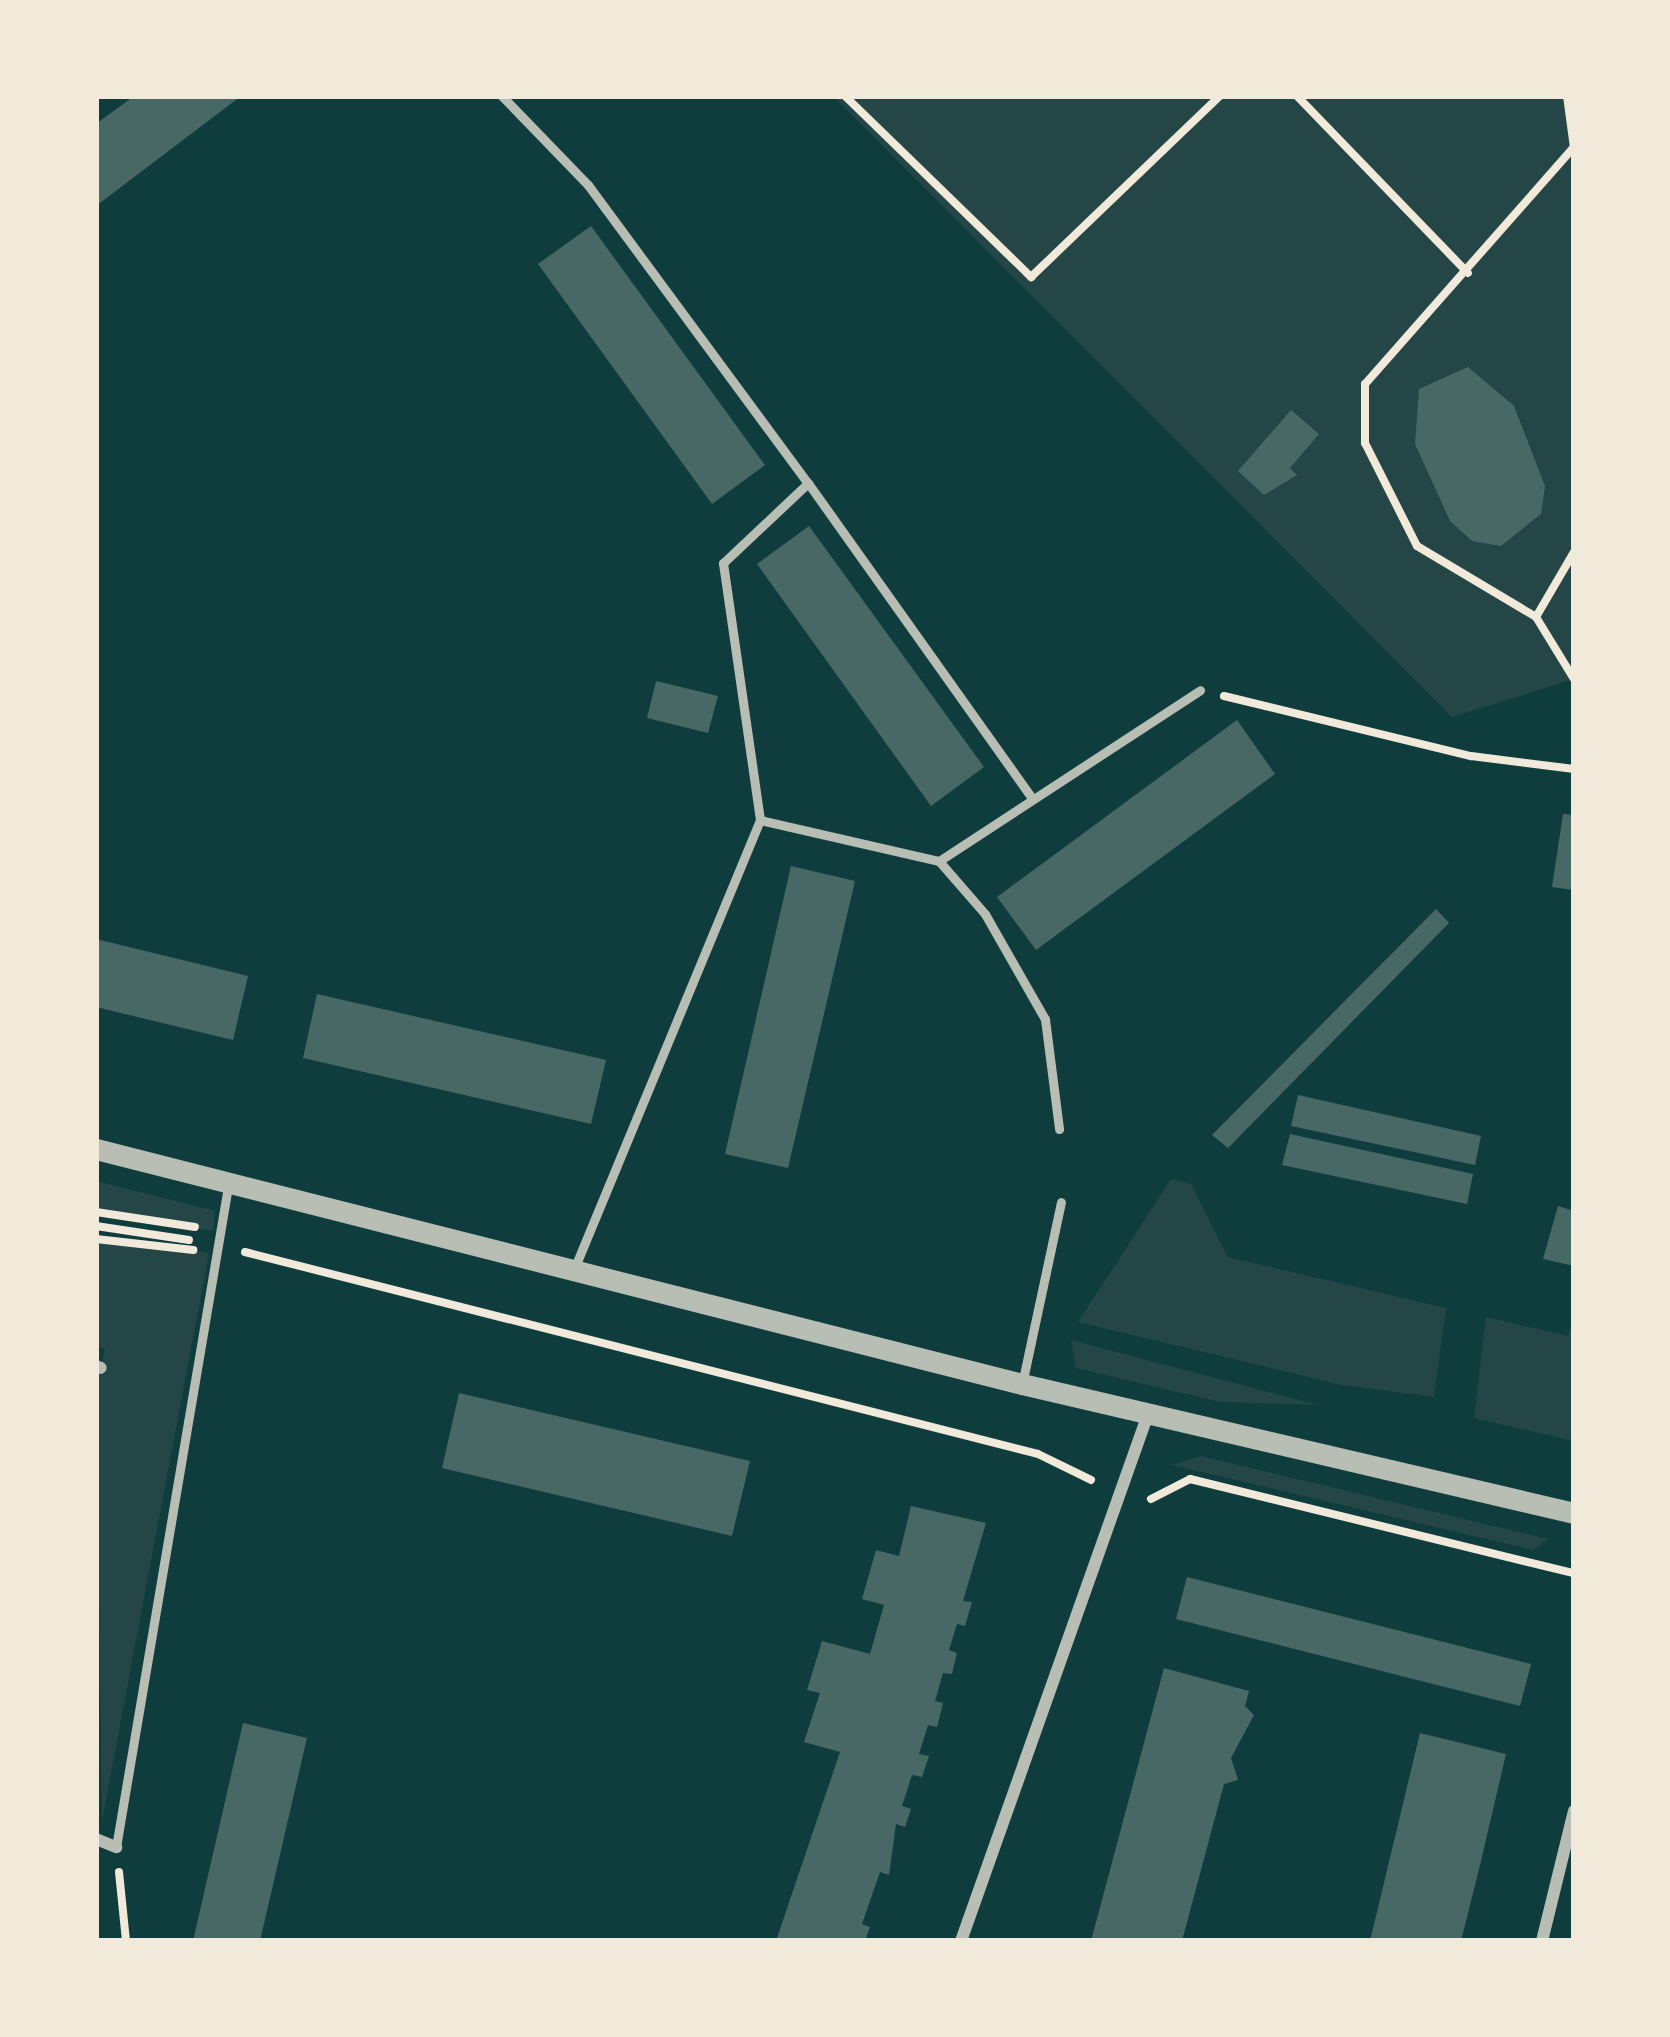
<!DOCTYPE html>
<style>
body{margin:0}
#map{position:relative;width:1670px;height:2037px;overflow:hidden;background:#0f3d3e;font-family:"Alegreya Sans",sans-serif}
div>[style]{position:absolute}
[style*='--x']{left:calc(var(--x)*1px);top:calc(var(--y)*1px);width:calc(var(--w)*1px);rotate:calc(var(--a)*1deg)}
.green>*{inset:0;background:#244646}
.building>*{inset:0;background:#486865}
.path>*{height:8px;margin:-4px;padding:0 4px;transform-origin:4px;border-radius:4px;background:#f1e9da}
.service>*{height:9px;margin:-4.5px;padding:0 4.5px;transform-origin:4.5px;border-radius:4.5px;background:#b8beb3}
.minor>*{height:12px;margin:-6px;padding:0 6px;transform-origin:6px;border-radius:6px;background:#b8beb3}
.tertiary>*{height:21px;margin:-10.5px;padding:0 10.5px;transform-origin:10.5px;border-radius:10.5px;background:#b8beb3}
span{translate:-50% -50%;white-space:nowrap;text-align:center;line-height:1.15;-webkit-text-stroke:12px #f1e9da;paint-order:stroke}
.frame{position:absolute;inset:0;border:99px solid #f1e9da;pointer-events:none}
</style>
<div id="map">
<div class="green">
<div style="clip-path:polygon(833px 96px,1574px 96px,1574px 679px,1452px 717px)"></div>
<div style="clip-path:polygon(1171px 1179px,1191px 1184px,1228px 1257px,1446px 1308px,1434px 1397px,1342px 1385px,1078px 1322px)"></div>
<div style="clip-path:polygon(96px 1181px,215px 1211px,213px 1231px,96px 1212px)"></div>
<div style="clip-path:polygon(96px 1239px,209px 1253px,102px 1821px,96px 1385px,105px 1349px,96px 1346px)"></div>
<div style="clip-path:polygon(1574px 1313px,1574px 1441px,1474px 1418px,1486px 1317px,1568px 1336px)"></div>
<div style="clip-path:polygon(1071px 1340px,1318px 1405px,1220px 1402px,1076px 1368px)"></div>
<div style="clip-path:polygon(1201px 1456px,1548px 1539px,1533px 1550px,1172px 1465px)"></div>
</div>
<div class="building">
<div style="clip-path:polygon(134px 96px,241px 96px,96px 206px,96px 124px)"></div>
<div style="clip-path:polygon(591px 226px,765px 465px,712px 504px,538px 264px)"></div>
<div style="clip-path:polygon(1468px 367px,1514px 406px,1545px 486px,1541px 514px,1501px 546px,1472px 541px,1450px 521px,1415px 444px,1419px 389px)"></div>
<div style="clip-path:polygon(1291px 410px,1319px 434px,1290px 468px,1297px 475px,1264px 495px,1238px 471px)"></div>
<div style="clip-path:polygon(809px 526px,984px 767px,931px 806px,757px 564px)"></div>
<div style="clip-path:polygon(656px 681px,718px 696px,708px 733px,647px 718px)"></div>
<div style="clip-path:polygon(1237px 720px,1275px 774px,1036px 950px,997px 897px)"></div>
<div style="clip-path:polygon(1563px 814px,1574px 815px,1574px 890px,1552px 887px)"></div>
<div style="clip-path:polygon(791px 866px,855px 881px,788px 1168px,725px 1154px)"></div>
<div style="clip-path:polygon(1436px 909px,1449px 923px,1228px 1148px,1212px 1135px)"></div>
<div style="clip-path:polygon(96px 939px,248px 976px,233px 1040px,96px 1007px)"></div>
<div style="clip-path:polygon(317px 994px,606px 1060px,591px 1124px,303px 1058px)"></div>
<div style="clip-path:polygon(1298px 1095px,1481px 1136px,1475px 1165px,1291px 1126px)"></div>
<div style="clip-path:polygon(1290px 1134px,1473px 1174px,1467px 1204px,1282px 1165px)"></div>
<div style="clip-path:polygon(1558px 1206px,1574px 1211px,1574px 1266px,1543px 1259px)"></div>
<div style="clip-path:polygon(459px 1393px,750px 1461px,732px 1536px,442px 1468px)"></div>
<div style="clip-path:polygon(911px 1506px,986px 1523px,963px 1601px,972px 1602px,965px 1626px,957px 1624px,949px 1650px,957px 1653px,952px 1674px,943px 1673px,935px 1701px,943px 1703px,937px 1727px,928px 1725px,919px 1754px,929px 1756px,922px 1777px,912px 1775px,902px 1806px,911px 1809px,905px 1827px,896px 1824px,889px 1875px,880px 1872px,862px 1924px,870px 1927px,865px 1941px,776px 1941px,840px 1752px,804px 1742px,820px 1693px,807px 1690px,822px 1641px,870px 1654px,884px 1605px,862px 1599px,876px 1550px,899px 1556px)"></div>
<div style="clip-path:polygon(1187px 1577px,1531px 1664px,1520px 1706px,1176px 1619px)"></div>
<div style="clip-path:polygon(1164px 1668px,1249px 1691px,1245px 1706px,1254px 1715px,1231px 1758px,1238px 1780px,1224px 1784px,1182px 1941px,1091px 1941px)"></div>
<div style="clip-path:polygon(243px 1723px,307px 1738px,260px 1941px,193px 1941px)"></div>
<div style="clip-path:polygon(1420px 1733px,1506px 1754px,1481px 1861px,1461px 1941px,1370px 1941px)"></div>
</div>
<div class="path">
<div style="--x:845;--y:96;--w:260;--a:44.2"></div>
<div style="--x:1031;--y:277;--w:262;--a:-43.8"></div>
<div style="--x:1297;--y:96;--w:246;--a:46"></div>
<div style="--x:1567;--y:96;--w:52;--a:82.3"></div>
<div style="--x:1574;--y:147;--w:316;--a:131.4"></div>
<div style="--x:1365;--y:384;--w:59;--a:90"></div>
<div style="--x:1365;--y:443;--w:115;--a:63.2"></div>
<div style="--x:1417;--y:546;--w:139;--a:30.8"></div>
<div style="--x:1536;--y:617;--w:73;--a:58.5"></div>
<div style="--x:1536;--y:617;--w:75;--a:-59.7"></div>
<div style="--x:1224;--y:696;--w:254;--a:13.7"></div>
<div style="--x:1471;--y:756;--w:104;--a:7.2"></div>
<div style="--x:96;--y:1212;--w:100;--a:8.6"></div>
<div style="--x:96;--y:1226;--w:94;--a:8.6"></div>
<div style="--x:96;--y:1239;--w:98;--a:6.5"></div>
<div style="--x:245;--y:1252;--w:818;--a:14.29"></div>
<div style="--x:1038;--y:1454;--w:59;--a:26.1"></div>
<div style="--x:1151;--y:1499;--w:44;--a:-27.1"></div>
<div style="--x:1190;--y:1479;--w:395;--a:13.8"></div>
<div style="--x:119;--y:1872;--w:69;--a:84.2"></div>
</div>
<div class="service">
<div style="--x:502;--y:96;--w:124;--a:46"></div>
<div style="--x:588;--y:185;--w:370;--a:53.6"></div>
<div style="--x:808;--y:483;--w:117;--a:136.7"></div>
<div style="--x:723;--y:563;--w:260;--a:81.8"></div>
<div style="--x:760;--y:820;--w:484;--a:112.5"></div>
<div style="--x:808;--y:483;--w:387;--a:54.6"></div>
<div style="--x:760;--y:820;--w:184;--a:12.9"></div>
<div style="--x:939;--y:861;--w:312;--a:-33.2"></div>
<div style="--x:939;--y:861;--w:70;--a:49"></div>
<div style="--x:985;--y:914;--w:121;--a:60.3"></div>
<div style="--x:1045;--y:1019;--w:111;--a:82.7"></div>
<div style="--x:1022;--y:1384;--w:186;--a:-77.9"></div>
<div style="--x:116;--y:1847;--w:670;--a:-80.38"></div>
</div>
<div class="minor">
<div style="--x:96;--y:1366;--w:5;--a:22"></div>
<div style="--x:96;--y:1839;--w:22;--a:22"></div>
<div style="--x:961;--y:1941;--w:559;--a:-70.46"></div>
<div style="--x:1542;--y:1941;--w:134;--a:-76.2"></div>
</div>
<div class="tertiary">
<div style="--x:96;--y:1149;--w:955;--a:14.24"></div>
<div style="--x:1022;--y:1384;--w:567;--a:13.15"></div>
</div>
<div class="frame"></div>
</div>
